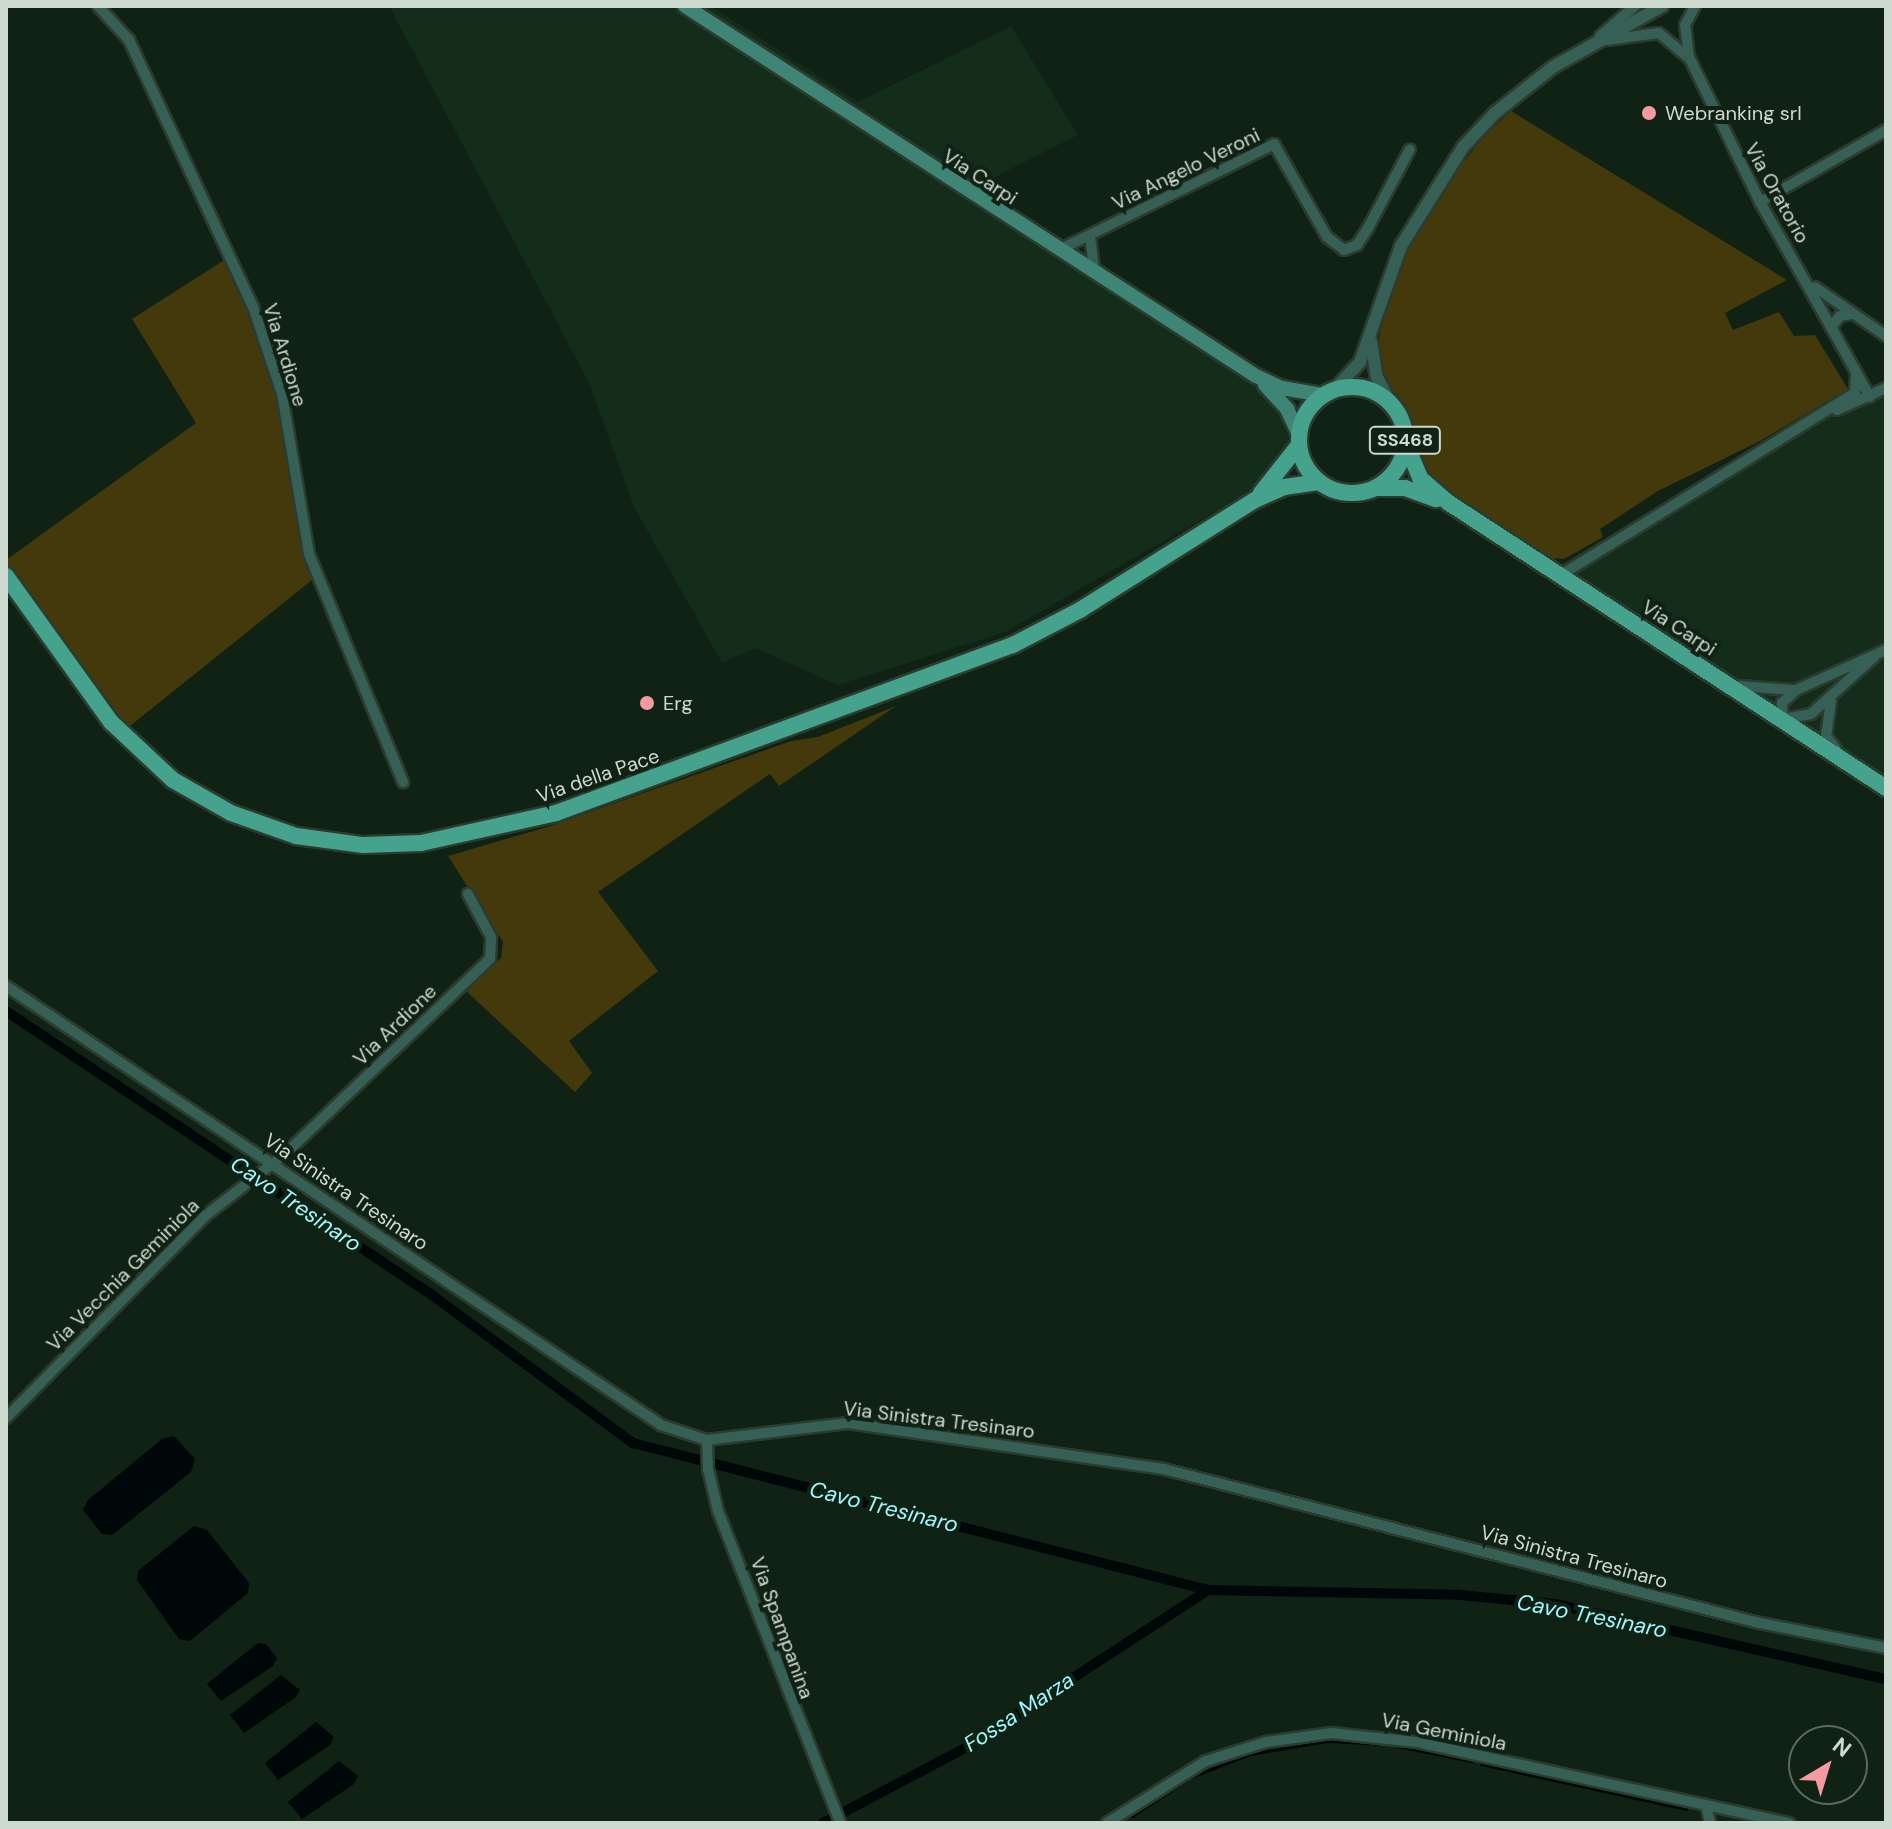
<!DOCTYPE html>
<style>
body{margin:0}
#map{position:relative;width:1892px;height:1829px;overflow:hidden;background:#102214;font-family:"DM Sans",sans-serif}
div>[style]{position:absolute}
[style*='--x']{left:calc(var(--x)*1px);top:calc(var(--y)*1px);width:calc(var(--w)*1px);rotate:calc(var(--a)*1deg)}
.built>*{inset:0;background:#142c1a}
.green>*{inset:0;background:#43390b}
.water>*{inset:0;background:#000709}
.stream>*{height:3px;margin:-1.5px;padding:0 1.5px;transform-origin:1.5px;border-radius:1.5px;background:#000709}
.canal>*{height:10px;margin:-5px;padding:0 5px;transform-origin:5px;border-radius:5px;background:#000709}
.roads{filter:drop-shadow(2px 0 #2b3c2e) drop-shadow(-2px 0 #2b3c2e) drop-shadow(0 2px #2b3c2e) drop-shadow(0 -2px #2b3c2e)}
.minor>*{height:10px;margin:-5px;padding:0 5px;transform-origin:5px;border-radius:5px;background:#365f55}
.tertiary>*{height:12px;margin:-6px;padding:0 6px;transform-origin:6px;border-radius:6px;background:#365f55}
.secondary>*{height:14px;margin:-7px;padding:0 7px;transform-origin:7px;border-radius:7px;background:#3f8575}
.primary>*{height:16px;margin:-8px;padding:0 8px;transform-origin:8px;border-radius:8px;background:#44a28d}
.primary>.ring{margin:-8px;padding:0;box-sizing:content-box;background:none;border:16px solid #44a28d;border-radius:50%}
.dots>*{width:22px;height:22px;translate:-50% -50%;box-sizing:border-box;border:4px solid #102214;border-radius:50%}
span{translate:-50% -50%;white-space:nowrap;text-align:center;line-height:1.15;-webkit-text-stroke:8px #102214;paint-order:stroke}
.shield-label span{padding:2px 6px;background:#102214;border:2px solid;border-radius:6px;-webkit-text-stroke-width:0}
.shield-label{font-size:18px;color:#ced9cf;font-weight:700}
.poi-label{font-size:20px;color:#ced9cf}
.left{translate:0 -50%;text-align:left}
.street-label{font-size:20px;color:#ced9cf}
.water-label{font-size:22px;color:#9ef6fe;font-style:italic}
.frame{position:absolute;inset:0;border:8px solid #ced9cf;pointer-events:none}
.north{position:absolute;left:1788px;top:1725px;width:80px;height:80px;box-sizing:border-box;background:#102214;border:2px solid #5c6b5f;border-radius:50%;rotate:38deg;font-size:22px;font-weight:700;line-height:32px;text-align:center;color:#ced9cf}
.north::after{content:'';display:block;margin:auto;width:28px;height:36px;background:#f49aa0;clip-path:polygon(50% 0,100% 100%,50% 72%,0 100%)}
</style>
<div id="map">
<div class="built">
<div style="clip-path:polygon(389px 6px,711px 6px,858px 102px,1011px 26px,1078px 135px,967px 191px,1259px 387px,1281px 408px,1291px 430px,1282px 460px,1258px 487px,1005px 632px,838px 685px,755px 648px,722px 663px,634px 507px,589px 383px)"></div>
<div style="clip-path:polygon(1886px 379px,1886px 797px,1543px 574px)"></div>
</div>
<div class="green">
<div style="clip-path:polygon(1511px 111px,1787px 280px,1725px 313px,1733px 330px,1779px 312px,1794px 336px,1815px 335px,1848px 389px,1760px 441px,1658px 491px,1600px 529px,1603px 537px,1564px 559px,1552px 558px,1452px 496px,1433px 478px,1420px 460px,1407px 414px,1384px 378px,1378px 357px,1380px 331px,1401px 262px,1434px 201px,1482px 138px)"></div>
<div style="clip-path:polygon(229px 257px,263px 329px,317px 576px,125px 730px,6px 576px,6px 560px,196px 423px,132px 319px)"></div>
<div style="clip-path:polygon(896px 706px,779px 786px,770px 774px,598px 892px,658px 971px,569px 1041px,592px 1073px,575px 1092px,466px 991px,501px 958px,503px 942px,448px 856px,547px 827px,791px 741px,818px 737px)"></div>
</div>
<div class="water">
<div style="clip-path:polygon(174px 1436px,195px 1459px,191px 1472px,112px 1535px,102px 1534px,83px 1510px,88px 1500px,162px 1439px)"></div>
<div style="clip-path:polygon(194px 1526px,207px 1530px,249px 1583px,248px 1593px,190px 1641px,179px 1639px,137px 1580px,138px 1571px)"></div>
<div style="clip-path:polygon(258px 1643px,266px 1644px,277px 1658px,273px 1666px,221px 1701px,207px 1684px)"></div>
<div style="clip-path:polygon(281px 1675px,300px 1690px,296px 1697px,244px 1733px,230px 1715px)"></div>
<div style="clip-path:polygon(316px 1722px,334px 1737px,330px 1745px,278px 1780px,265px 1763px)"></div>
<div style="clip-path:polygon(339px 1761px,358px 1776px,354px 1784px,302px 1819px,288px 1802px)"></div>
</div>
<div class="stream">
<div style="--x:1397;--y:1746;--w:76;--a:11.5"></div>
<div style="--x:1481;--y:1764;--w:210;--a:12.4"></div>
<div style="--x:1132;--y:1816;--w:71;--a:-33.5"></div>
<div style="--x:1191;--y:1777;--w:63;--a:-21.3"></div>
<div style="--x:1250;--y:1754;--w:78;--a:-9.6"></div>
<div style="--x:1327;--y:1741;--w:59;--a:2.9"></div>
<div style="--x:1121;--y:1823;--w:4;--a:-34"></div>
</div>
<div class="canal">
<div style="--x:6;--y:1011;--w:512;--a:33.69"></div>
<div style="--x:432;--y:1295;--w:250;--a:36.4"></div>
<div style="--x:633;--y:1443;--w:593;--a:14.34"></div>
<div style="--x:1208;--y:1590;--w:252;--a:1.1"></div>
<div style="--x:1460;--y:1595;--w:95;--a:5.4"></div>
<div style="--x:1555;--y:1604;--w:339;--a:12.8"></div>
<div style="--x:823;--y:1823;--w:161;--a:-27.8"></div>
<div style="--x:965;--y:1748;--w:290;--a:-33"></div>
</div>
<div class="roads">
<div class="minor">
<div style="--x:98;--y:6;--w:46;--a:47.6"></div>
<div style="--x:129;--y:40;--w:294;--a:65.1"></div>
<div style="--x:253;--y:307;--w:92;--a:71.6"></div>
<div style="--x:282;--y:394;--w:162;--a:80.4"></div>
<div style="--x:309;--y:554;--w:247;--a:67.6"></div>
<div style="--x:1600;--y:36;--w:46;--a:-40.6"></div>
<div style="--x:1607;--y:40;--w:52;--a:-7.7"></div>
<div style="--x:1659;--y:33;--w:40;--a:40"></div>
<div style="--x:1690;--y:59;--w:159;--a:63.9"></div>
<div style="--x:1760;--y:202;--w:144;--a:60.4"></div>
<div style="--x:1689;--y:57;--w:32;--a:-97"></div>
<div style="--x:1685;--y:25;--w:21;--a:-62"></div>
<div style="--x:1760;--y:202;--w:145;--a:-29.7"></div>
<div style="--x:1090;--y:236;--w:33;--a:83"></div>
<div style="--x:1059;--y:250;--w:240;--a:-26.2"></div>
<div style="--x:1274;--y:144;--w:107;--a:60.3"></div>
<div style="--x:1327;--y:237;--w:21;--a:37"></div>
<div style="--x:1344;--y:250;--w:14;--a:-21"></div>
<div style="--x:1357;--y:245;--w:20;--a:-57"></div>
<div style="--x:1368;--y:228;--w:89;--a:-62"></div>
<div style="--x:1815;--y:287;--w:86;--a:34.6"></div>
<div style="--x:1852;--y:314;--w:12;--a:171"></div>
<div style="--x:1840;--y:316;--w:14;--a:129"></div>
<div style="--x:1831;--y:327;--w:80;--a:60.9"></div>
<div style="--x:1837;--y:410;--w:54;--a:-24.2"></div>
<div style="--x:1561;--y:575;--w:346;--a:-31.8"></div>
<div style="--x:1855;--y:393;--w:21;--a:-87"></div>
<div style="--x:1874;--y:657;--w:85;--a:137.9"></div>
<div style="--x:1811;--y:714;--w:28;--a:170"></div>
<div style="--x:1783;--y:719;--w:16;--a:-94"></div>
<div style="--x:1782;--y:703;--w:19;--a:-43"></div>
<div style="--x:1796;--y:690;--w:98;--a:-24"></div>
<div style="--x:1739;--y:686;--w:55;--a:4.2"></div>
<div style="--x:1831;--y:701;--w:35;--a:98"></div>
<div style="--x:1826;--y:736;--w:16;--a:52"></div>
<div style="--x:6;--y:986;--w:789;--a:33.83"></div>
<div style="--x:661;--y:1425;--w:48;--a:18.1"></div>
<div style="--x:707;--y:1440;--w:142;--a:-6.9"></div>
<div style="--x:848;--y:1423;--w:319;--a:8.3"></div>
<div style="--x:1164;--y:1469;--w:610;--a:14.51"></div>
<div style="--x:1755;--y:1622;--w:134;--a:11.2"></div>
<div style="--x:6;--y:1418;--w:284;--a:-45.4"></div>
<div style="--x:205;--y:1216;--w:101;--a:-37.8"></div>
<div style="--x:285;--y:1154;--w:283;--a:-43.6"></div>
<div style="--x:490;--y:959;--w:22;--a:-87"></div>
<div style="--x:491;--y:937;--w:49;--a:-118.1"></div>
<div style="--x:707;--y:1440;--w:29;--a:88"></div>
<div style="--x:708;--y:1469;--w:43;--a:76.6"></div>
<div style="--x:718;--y:1511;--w:335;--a:68.6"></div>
<div style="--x:1706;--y:1805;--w:18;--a:77"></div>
<div style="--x:1107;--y:1823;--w:117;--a:-32.1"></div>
<div style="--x:1206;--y:1761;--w:63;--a:-17.6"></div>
<div style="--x:1266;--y:1742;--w:66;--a:-7.9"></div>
<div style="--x:1331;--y:1733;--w:86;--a:6"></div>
<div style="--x:1417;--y:1742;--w:381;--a:12.3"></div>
</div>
<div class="tertiary">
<div style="--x:1371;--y:341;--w:36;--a:81"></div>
<div style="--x:1377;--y:377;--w:28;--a:63"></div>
<div style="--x:1335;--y:389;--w:37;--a:-47"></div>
<div style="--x:1360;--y:362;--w:123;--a:-70.5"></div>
<div style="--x:1401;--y:246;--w:117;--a:-57.9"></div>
<div style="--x:1463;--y:147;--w:47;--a:-46.7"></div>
<div style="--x:1495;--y:113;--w:74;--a:-38.4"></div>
<div style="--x:1553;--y:67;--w:125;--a:-29.2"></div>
</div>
<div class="secondary">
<div style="--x:685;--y:6;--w:680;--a:32.94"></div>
<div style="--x:1256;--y:376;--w:29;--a:25"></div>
<div style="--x:1282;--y:388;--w:42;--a:9.7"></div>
<div style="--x:1265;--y:385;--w:33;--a:47"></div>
<div style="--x:1287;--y:409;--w:26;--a:65"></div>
</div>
<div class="primary">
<div class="ring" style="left:1299px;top:387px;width:90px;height:90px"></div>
<div style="--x:1405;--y:442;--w:39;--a:67"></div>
<div style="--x:1420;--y:478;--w:38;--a:41"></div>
<div style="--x:1449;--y:503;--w:522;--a:33.11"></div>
<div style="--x:1375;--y:488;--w:30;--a:0"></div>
<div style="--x:1405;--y:488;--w:33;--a:20"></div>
<div style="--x:1261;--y:493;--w:60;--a:-51.8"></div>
<div style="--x:6;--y:576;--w:180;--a:54.3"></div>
<div style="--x:111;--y:722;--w:85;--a:43.1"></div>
<div style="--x:173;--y:780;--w:67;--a:29.6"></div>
<div style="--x:231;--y:813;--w:69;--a:19.5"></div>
<div style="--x:296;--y:836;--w:68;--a:7.7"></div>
<div style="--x:363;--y:845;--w:58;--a:-2"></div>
<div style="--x:421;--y:843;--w:138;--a:-12.5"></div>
<div style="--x:556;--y:813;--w:487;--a:-20.2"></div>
<div style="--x:1013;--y:645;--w:76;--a:-27.6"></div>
<div style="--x:1080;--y:610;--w:207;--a:-32.2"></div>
<div style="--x:1255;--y:500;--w:32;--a:-24"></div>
<div style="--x:1284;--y:487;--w:35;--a:-8"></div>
</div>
</div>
<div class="dots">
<div style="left:1649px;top:113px;background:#f49aa0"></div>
<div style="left:647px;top:703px;background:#f49aa0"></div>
</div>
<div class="shield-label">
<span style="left:1405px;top:440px">SS468</span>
</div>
<div class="poi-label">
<span class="left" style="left:1665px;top:113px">Webranking srl</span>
<span class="left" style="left:663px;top:703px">Erg</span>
</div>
<div class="street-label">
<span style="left:1186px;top:169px;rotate:-26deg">Via Angelo Veroni</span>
<span style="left:980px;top:177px;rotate:33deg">Via Carpi</span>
<span style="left:1777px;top:193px;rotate:61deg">Via Oratorio</span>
<span style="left:285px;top:355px;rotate:73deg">Via Ardione</span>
<span style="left:1679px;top:628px;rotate:33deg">Via Carpi</span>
<span style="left:598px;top:776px;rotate:-19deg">Via della Pace</span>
<span style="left:395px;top:1025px;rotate:-44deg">Via Ardione</span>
<span style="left:346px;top:1192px;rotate:34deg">Via Sinistra Tresinaro</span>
<span style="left:123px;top:1275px;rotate:-45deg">Via Vecchia Geminiola</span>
<span style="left:939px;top:1420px;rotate:7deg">Via Sinistra Tresinaro</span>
<span style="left:1574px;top:1557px;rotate:15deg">Via Sinistra Tresinaro</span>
<span style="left:782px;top:1628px;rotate:70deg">Via Spampanina</span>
<span style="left:1444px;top:1732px;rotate:11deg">Via Geminiola</span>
</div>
<div class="water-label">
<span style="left:296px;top:1204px;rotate:34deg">Cavo Tresinaro</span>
<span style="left:884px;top:1507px;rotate:14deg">Cavo Tresinaro</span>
<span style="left:1592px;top:1616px;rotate:11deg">Cavo Tresinaro</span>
<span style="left:1019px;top:1712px;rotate:-33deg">Fossa Marza</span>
</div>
<div class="frame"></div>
<div class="north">N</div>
</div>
